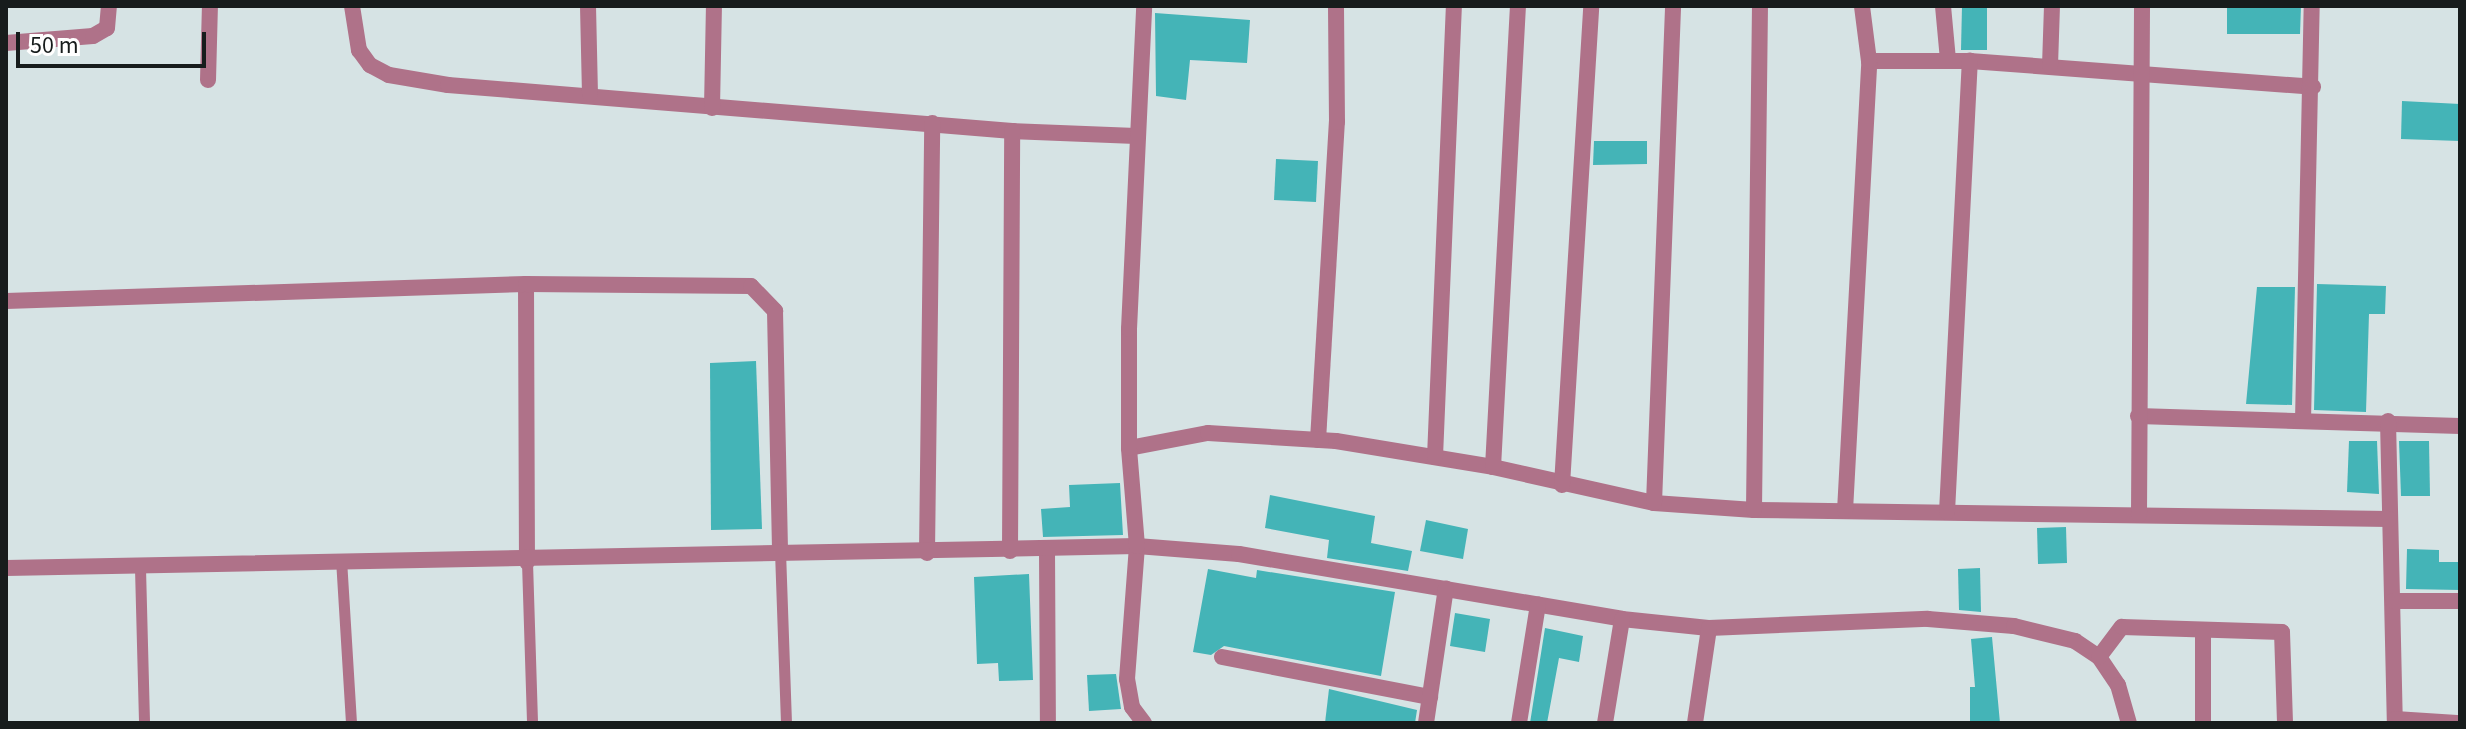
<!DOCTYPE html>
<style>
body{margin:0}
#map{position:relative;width:2466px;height:729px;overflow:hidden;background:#d6e3e4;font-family:"Source Sans 3",sans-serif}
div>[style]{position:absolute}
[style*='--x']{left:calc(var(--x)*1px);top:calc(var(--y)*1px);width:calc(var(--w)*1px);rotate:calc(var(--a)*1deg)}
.building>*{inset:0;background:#44b4b7}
.service>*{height:11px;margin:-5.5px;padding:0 5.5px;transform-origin:5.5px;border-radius:5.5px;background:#af7289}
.minor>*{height:16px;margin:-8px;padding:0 8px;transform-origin:8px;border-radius:8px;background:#af7289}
span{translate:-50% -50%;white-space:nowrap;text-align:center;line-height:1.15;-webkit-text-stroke:6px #fff;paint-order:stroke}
.frame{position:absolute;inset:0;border:8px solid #171c1c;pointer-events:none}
.scale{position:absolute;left:16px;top:32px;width:190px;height:36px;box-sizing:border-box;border:4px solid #171c1c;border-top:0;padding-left:10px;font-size:24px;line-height:28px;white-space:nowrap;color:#171c1c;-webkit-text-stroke:6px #fff;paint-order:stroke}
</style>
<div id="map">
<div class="building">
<div style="clip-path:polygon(1962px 6px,1987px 6px,1987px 50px,1961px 50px)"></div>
<div style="clip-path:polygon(2227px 6px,2301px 6px,2300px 34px,2227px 34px)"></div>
<div style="clip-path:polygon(1155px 13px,1250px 20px,1247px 63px,1190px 60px,1186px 100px,1156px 96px)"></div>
<div style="clip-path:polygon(2402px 101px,2460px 104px,2460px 141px,2401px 139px)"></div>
<div style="clip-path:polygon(1594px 141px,1647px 141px,1647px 164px,1593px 165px)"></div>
<div style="clip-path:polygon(1276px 159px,1318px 161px,1316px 202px,1274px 200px)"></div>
<div style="clip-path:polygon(2317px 284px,2386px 286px,2385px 314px,2369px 314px,2366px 412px,2314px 410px)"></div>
<div style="clip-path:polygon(2257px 287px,2295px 287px,2292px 405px,2246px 404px)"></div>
<div style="clip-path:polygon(756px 361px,762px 529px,711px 530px,710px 363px)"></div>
<div style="clip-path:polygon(2349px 441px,2377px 441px,2379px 494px,2347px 492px)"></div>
<div style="clip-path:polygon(2399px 441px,2429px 441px,2430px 496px,2401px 496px)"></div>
<div style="clip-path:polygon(1120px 483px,1123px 535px,1043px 537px,1041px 509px,1070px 507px,1069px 485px)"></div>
<div style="clip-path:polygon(1270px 495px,1375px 516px,1371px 543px,1412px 551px,1408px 571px,1327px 558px,1329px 540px,1265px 528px)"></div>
<div style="clip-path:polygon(1426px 520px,1468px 529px,1463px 559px,1420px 551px)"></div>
<div style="clip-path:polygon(2066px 527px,2067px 563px,2038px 564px,2037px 528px)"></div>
<div style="clip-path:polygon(2407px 549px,2439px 550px,2439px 562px,2460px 562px,2460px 590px,2406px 589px)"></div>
<div style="clip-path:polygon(1980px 568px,1981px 612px,1959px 610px,1958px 569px)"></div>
<div style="clip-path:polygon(1208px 569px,1256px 578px,1257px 570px,1395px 592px,1381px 676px,1224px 646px,1211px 655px,1193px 652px)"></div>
<div style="clip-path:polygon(1029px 574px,1033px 680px,999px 681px,998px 663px,977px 664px,974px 577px)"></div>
<div style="clip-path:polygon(1455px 613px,1490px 619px,1485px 652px,1450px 646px)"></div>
<div style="clip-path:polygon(1545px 628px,1583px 636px,1579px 662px,1559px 658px,1547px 723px,1530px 723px)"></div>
<div style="clip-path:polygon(1992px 637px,2000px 723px,1970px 723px,1970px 687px,1975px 687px,1971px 639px)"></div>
<div style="clip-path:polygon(1116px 674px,1121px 709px,1089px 711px,1087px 675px)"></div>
<div style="clip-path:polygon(1329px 689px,1417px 710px,1415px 723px,1325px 723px)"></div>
</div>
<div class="service">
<div style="--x:780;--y:551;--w:172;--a:88"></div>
<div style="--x:341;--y:559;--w:164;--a:86.5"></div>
<div style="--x:527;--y:562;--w:161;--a:88.2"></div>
<div style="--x:140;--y:568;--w:155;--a:88.5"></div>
</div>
<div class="minor">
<div style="--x:352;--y:6;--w:45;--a:81"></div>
<div style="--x:359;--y:50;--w:19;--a:54"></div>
<div style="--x:370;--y:65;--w:21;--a:28"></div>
<div style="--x:389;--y:75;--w:60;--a:9.6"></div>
<div style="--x:448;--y:85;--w:566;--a:4.66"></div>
<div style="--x:1012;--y:131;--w:124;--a:2.3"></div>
<div style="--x:588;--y:6;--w:88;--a:88.7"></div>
<div style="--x:1943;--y:6;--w:54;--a:84.7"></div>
<div style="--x:6;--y:43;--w:87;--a:-4.6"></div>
<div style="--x:93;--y:36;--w:16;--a:-30"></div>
<div style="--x:107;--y:28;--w:22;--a:-85"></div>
<div style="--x:1869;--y:61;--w:101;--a:0"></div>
<div style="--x:1970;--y:61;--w:344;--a:4.3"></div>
<div style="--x:2050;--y:66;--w:60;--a:-88.1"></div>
<div style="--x:208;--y:80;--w:74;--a:-88.5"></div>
<div style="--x:712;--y:108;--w:102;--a:-88.9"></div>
<div style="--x:526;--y:284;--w:278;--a:89.8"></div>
<div style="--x:6;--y:301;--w:520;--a:-1.87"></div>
<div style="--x:526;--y:284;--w:225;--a:0.5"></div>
<div style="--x:751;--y:286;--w:35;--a:46"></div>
<div style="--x:775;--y:311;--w:240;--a:88.8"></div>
<div style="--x:2138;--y:416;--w:322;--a:1.8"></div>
<div style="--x:2303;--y:421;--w:415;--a:-88.8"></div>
<div style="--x:2388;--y:421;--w:302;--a:88.7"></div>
<div style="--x:1318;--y:440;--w:319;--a:-86.6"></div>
<div style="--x:1337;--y:122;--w:116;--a:-90.5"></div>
<div style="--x:1129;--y:448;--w:80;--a:-10.8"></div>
<div style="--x:1208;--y:433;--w:128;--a:3.6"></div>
<div style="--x:1336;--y:441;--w:159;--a:9.4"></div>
<div style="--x:1493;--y:467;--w:165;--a:12.6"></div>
<div style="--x:1654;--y:503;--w:100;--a:4"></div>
<div style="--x:1754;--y:510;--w:635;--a:0.81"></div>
<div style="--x:1435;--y:457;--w:451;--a:-87.6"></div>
<div style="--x:1493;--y:467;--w:462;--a:-86.9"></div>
<div style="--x:1562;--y:485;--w:480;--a:-86.5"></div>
<div style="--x:1654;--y:503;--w:497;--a:-87.8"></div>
<div style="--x:1754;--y:510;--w:504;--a:-89.32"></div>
<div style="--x:1845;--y:511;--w:451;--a:-86.9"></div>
<div style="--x:1869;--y:61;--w:55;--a:-97.3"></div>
<div style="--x:1947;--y:512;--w:452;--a:-87.1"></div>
<div style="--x:2139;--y:515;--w:509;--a:-89.66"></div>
<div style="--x:1047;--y:550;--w:173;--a:89.7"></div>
<div style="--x:1010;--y:551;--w:420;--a:-89.7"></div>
<div style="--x:927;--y:553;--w:430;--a:-89.3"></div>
<div style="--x:6;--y:568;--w:1131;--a:-1.11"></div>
<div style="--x:1137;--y:546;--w:102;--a:4.5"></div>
<div style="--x:1239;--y:554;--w:388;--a:9.6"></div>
<div style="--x:1622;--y:619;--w:87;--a:5.9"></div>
<div style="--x:1709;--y:628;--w:219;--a:-2.4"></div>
<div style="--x:1928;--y:619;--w:86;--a:4.7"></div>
<div style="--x:2014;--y:626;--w:63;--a:13.8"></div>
<div style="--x:2075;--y:641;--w:29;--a:34"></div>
<div style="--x:2099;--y:657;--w:34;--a:56"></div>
<div style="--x:2118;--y:685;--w:40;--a:74"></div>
<div style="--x:2393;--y:601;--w:67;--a:0"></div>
<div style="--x:1222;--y:657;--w:212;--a:10.9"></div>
<div style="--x:2099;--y:657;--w:38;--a:-53"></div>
<div style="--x:2122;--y:627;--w:160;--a:1.8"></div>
<div style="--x:2282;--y:632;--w:91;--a:88.1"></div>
<div style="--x:2395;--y:719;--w:62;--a:3.7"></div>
<div style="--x:1144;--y:723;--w:20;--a:-127"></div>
<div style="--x:1132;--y:707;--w:28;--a:-100"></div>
<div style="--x:1127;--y:679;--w:133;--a:-85.7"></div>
<div style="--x:1137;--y:546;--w:98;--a:-94.7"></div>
<div style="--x:1129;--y:448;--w:119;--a:-90"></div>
<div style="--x:1129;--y:329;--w:323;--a:-87.3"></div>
<div style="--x:1426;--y:723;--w:136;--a:-81.6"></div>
<div style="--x:1519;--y:723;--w:120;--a:-80.9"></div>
<div style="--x:1605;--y:723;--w:105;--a:-80.7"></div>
<div style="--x:1695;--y:723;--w:96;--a:-81.6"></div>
<div style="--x:2203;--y:723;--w:92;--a:-90"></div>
</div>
<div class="frame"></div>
<div class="scale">50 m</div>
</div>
